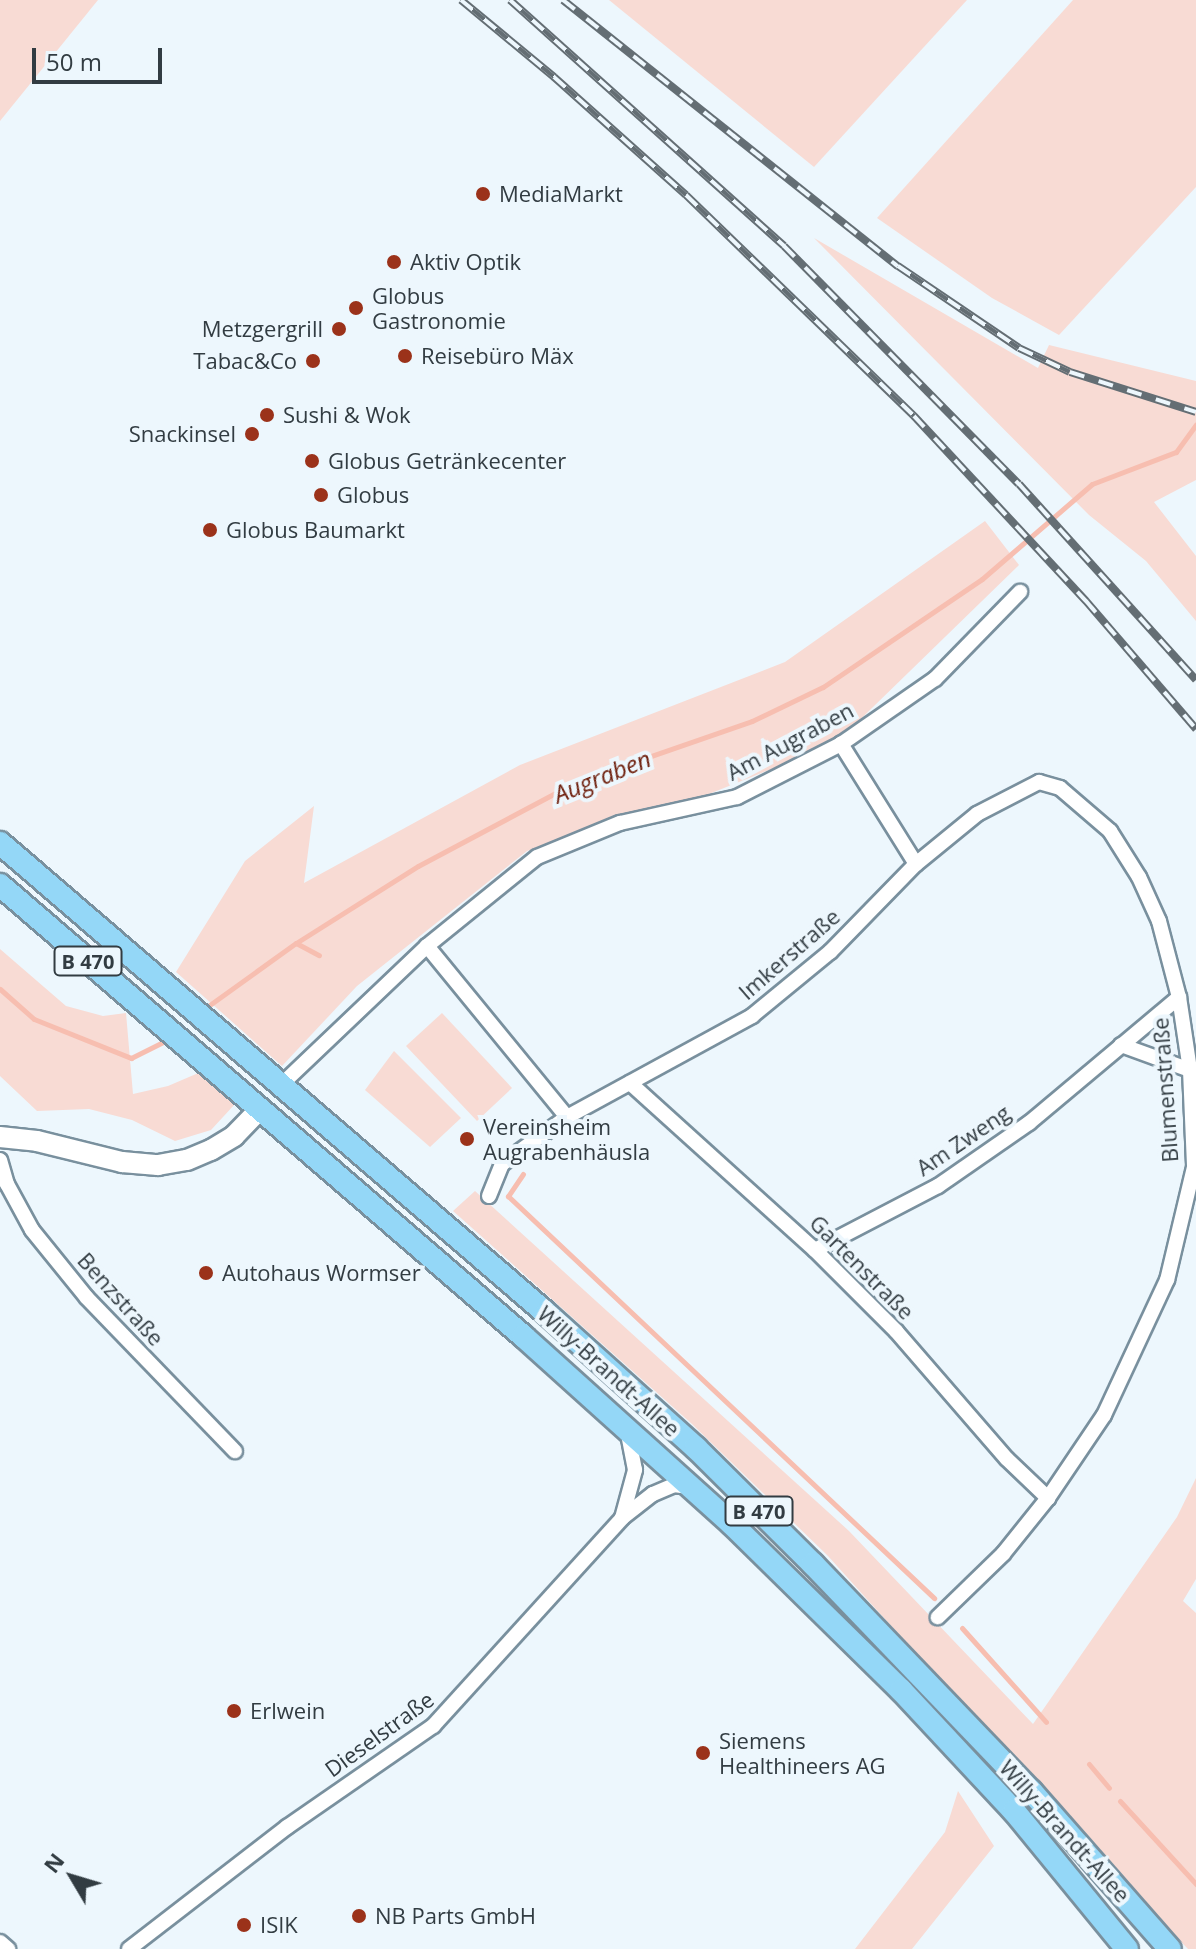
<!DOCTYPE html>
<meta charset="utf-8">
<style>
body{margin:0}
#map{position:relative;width:1196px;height:1949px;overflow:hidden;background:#edf7fd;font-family:"Open Sans",sans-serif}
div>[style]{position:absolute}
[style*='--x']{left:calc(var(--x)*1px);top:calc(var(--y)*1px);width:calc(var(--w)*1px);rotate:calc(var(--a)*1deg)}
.green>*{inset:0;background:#f8dbd4}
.stream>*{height:5px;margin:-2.5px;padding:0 2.5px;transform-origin:2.5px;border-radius:2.5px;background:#f7beb0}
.roads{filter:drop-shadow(2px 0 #79909e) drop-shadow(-2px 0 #79909e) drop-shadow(0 2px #79909e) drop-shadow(0 -2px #79909e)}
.street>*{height:14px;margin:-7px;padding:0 7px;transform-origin:7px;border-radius:7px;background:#fff}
.secondary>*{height:20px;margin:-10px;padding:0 10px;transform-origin:10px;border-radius:10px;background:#fff}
.primary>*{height:22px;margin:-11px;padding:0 11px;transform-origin:11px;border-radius:11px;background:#94d7f7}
.rail>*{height:8px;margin-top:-4px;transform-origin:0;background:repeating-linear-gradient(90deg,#edf7fd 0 15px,#646e74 0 30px);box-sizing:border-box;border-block:2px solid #646e74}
.dots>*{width:22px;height:22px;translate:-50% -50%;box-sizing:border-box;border:4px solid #edf7fd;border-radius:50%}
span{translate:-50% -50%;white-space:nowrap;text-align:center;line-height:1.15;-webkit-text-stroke:8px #edf7fd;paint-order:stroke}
.shield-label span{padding:2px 6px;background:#edf7fd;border:2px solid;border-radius:6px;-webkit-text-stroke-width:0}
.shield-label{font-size:20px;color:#323c42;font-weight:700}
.poi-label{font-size:22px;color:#323c42}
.left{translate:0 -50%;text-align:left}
.right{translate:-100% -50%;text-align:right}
.street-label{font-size:22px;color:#323c42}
.water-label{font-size:24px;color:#6f200e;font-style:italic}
.north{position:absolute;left:32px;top:1837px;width:80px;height:80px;-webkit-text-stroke:6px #edf7fd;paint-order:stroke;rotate:308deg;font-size:22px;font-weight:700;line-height:32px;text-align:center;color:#323c42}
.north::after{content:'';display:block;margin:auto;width:28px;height:36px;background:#323c42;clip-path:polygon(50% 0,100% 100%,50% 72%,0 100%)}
.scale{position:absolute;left:32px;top:48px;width:130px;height:36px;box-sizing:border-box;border:4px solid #323c42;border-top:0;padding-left:10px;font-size:24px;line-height:28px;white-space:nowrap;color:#323c42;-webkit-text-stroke:6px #edf7fd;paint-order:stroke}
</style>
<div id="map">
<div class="green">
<div style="clip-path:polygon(0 0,98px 0,0 121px)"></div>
<div style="clip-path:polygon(609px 0,967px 0,814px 167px)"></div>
<div style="clip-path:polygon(1073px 0,1196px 0,1196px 187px,1059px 335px,992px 298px,877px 218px)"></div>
<div style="clip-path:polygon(814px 238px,1038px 368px,1049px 345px,1196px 381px,1196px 480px,1154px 502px,1196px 556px,1196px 621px,1146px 561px,1089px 515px)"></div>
<div style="clip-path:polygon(985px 521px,1019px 565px,836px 743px,704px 796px,527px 851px,357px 986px,282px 1066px,176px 972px,245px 861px,314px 806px,304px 883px,520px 765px,785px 662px)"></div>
<div style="clip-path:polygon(0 949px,66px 1006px,103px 1016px,126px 1013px,133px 1094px,168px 1086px,203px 1071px,235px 1104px,211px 1130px,175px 1141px,132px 1120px,89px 1109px,37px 1111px,0 1076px)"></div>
<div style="clip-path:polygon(442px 1013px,512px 1088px,477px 1121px,406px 1046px)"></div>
<div style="clip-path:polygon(394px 1051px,461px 1118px,430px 1147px,365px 1090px)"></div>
<div style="clip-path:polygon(475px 1191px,849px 1531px,1033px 1724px,1177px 1517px,1196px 1478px,1196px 1579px,1183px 1601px,1196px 1613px,1196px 1949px,1188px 1949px,1117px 1876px,828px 1556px,692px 1424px,453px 1211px)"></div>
<div style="clip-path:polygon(958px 1791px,994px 1846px,912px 1949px,855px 1949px,945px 1832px)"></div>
</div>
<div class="stream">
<div style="--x:296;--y:943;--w:26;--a:28"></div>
<div style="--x:0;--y:989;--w:45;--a:41.4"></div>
<div style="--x:34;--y:1019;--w:105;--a:21.9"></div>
<div style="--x:131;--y:1058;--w:42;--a:-26.6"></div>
<div style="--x:204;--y:1009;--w:113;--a:-35.7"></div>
<div style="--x:296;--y:943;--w:144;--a:-32.3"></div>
<div style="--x:418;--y:866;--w:179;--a:-28"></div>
<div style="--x:576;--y:782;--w:186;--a:-19.1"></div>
<div style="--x:752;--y:721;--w:79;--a:-25.6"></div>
<div style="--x:823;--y:687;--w:192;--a:-34.2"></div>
<div style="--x:982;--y:579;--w:145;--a:-40.8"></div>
<div style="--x:1092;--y:484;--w:90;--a:-20.9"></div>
<div style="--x:1176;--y:452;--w:34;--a:-54"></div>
<div style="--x:523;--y:1174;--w:27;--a:124"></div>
<div style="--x:508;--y:1196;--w:586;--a:43.34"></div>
<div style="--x:962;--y:1628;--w:126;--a:48.2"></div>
<div style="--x:1089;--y:1764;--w:31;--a:50"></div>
<div style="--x:1120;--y:1801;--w:113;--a:47.5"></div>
</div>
<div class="roads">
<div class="street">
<div style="--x:916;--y:864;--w:79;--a:-39.3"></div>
<div style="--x:977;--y:814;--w:70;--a:-27.3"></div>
<div style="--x:1039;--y:782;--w:22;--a:16"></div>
<div style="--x:1060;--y:788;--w:66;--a:40.7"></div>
<div style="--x:1110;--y:831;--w:54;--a:57.8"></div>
<div style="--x:1139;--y:877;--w:48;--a:65.6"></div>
<div style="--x:1159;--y:921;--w:79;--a:75.3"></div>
<div style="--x:1179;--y:997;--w:74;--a:81.4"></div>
<div style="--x:1190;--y:1070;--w:97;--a:87.6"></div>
<div style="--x:1194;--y:1167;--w:116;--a:103.4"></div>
<div style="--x:1167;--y:1280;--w:149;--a:115"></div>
<div style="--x:1104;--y:1415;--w:100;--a:124"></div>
<div style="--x:1048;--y:1498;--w:72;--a:128.8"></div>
<div style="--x:1003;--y:1554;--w:91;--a:135.9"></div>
<div style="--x:427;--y:946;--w:221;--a:50.7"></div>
<div style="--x:1121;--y:1045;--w:73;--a:19.9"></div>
<div style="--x:630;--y:1083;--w:249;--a:42.1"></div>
<div style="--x:815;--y:1250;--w:115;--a:45"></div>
<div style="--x:896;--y:1331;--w:169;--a:49.1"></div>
<div style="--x:1007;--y:1459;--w:57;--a:43.6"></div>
<div style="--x:281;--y:1085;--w:202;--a:-43.6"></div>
<div style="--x:427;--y:946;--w:141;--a:-39"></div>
<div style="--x:537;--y:857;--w:90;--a:-22.3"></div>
<div style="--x:620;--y:823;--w:120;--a:-12.5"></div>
<div style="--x:737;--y:797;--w:117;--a:-27"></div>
<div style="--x:841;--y:744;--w:114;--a:-34.7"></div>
<div style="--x:935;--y:679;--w:122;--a:-45.7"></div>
<div style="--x:0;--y:1160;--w:25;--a:74"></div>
<div style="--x:7;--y:1184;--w:52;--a:61.5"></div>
<div style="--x:32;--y:1230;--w:87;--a:51"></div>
<div style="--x:87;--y:1298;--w:213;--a:46"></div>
<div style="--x:489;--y:1196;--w:35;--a:-68"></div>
<div style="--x:502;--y:1164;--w:80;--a:-35.9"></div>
<div style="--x:567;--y:1117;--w:211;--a:-28.6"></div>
<div style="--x:752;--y:1016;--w:101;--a:-39.4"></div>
<div style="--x:830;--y:952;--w:123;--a:-45.7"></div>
<div style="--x:916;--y:864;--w:142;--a:-122"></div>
<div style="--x:815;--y:1250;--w:139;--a:-27.5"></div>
<div style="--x:938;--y:1186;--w:111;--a:-34.7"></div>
<div style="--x:1029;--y:1123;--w:196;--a:-40"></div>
<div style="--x:622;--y:1518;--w:50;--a:-74.8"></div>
<div style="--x:635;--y:1470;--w:37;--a:-101"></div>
<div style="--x:0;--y:1942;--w:11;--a:41"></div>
<div style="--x:129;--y:1949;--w:200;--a:-37.7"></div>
<div style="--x:287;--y:1827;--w:178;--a:-34.7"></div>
<div style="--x:433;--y:1726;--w:281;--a:-47.7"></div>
<div style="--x:622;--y:1518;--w:39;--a:-38"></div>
<div style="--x:653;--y:1494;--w:23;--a:-23"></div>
<div style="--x:674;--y:1485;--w:15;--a:8"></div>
</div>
<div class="secondary">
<div style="--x:0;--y:1137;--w:37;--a:6"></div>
<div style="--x:37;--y:1141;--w:88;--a:13.9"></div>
<div style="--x:122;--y:1162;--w:36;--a:5"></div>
<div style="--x:158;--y:1165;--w:29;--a:-10"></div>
<div style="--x:187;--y:1160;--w:26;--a:-23"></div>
<div style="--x:211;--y:1150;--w:27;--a:-31"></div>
<div style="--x:234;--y:1136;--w:37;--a:-46"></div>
</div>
<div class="primary">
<div style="--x:0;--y:843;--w:720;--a:40.72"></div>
<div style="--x:546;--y:1313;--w:202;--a:42"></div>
<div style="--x:696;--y:1448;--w:165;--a:44.8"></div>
<div style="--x:813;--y:1564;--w:315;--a:46.2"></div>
<div style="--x:1031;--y:1791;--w:210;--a:48.7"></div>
<div style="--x:0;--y:885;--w:691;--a:40.77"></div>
<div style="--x:523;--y:1336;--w:281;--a:42"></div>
<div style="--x:732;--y:1524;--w:237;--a:44.5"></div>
<div style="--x:901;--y:1690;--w:166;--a:47"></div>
<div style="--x:1014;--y:1811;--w:178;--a:50.7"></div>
</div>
</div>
<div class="rail">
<div style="--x:461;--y:0;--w:121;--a:39.6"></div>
<div style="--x:554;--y:77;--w:177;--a:41.8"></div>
<div style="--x:686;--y:195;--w:318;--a:44.1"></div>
<div style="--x:914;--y:416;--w:253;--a:47.1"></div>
<div style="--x:1086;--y:601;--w:169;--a:49.3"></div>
<div style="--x:510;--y:0;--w:368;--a:41.9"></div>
<div style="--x:784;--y:246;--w:334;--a:45.4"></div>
<div style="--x:1019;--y:484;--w:264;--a:47.9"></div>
<div style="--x:563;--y:0;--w:428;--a:38.5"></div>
<div style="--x:898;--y:266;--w:146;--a:34.1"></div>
<div style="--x:1019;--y:348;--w:56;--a:25.2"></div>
<div style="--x:1070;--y:372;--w:132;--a:17.6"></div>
</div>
<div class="dots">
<div style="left:483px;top:194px;background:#9b321a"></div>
<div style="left:394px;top:262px;background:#9b321a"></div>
<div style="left:356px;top:308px;background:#9b321a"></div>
<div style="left:339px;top:329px;background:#9b321a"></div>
<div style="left:405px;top:356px;background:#9b321a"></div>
<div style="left:313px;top:361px;background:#9b321a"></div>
<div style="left:267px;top:415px;background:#9b321a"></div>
<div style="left:252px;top:434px;background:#9b321a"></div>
<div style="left:312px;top:461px;background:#9b321a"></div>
<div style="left:321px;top:495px;background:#9b321a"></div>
<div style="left:210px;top:530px;background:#9b321a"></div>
<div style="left:467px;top:1139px;background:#9b321a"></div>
<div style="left:206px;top:1273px;background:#9b321a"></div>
<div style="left:234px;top:1711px;background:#9b321a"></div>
<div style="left:703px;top:1753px;background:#9b321a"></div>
<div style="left:359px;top:1916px;background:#9b321a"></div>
<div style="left:244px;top:1925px;background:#9b321a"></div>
</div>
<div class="shield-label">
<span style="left:88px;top:961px">B 470</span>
<span style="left:759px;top:1511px">B 470</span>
</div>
<div class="poi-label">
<span class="left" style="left:499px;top:194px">MediaMarkt</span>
<span class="left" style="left:410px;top:262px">Aktiv Optik</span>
<span class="left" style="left:372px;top:308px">Globus<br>Gastronomie</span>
<span class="right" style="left:323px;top:329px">Metzgergrill</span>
<span class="left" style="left:421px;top:356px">Reisebüro Mäx</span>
<span class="right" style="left:297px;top:361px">Tabac&amp;Co</span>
<span class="left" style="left:283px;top:415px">Sushi &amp; Wok</span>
<span class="right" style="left:236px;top:434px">Snackinsel</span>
<span class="left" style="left:328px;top:461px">Globus Getränkecenter</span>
<span class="left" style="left:337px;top:495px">Globus</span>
<span class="left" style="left:226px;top:530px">Globus Baumarkt</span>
<span class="left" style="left:483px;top:1139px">Vereinsheim<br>Augrabenhäusla</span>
<span class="left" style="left:222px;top:1273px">Autohaus Wormser</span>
<span class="left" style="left:250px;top:1711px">Erlwein</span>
<span class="left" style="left:719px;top:1753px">Siemens<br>Healthineers AG</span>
<span class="left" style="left:375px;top:1916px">NB Parts GmbH</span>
<span class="left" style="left:260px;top:1925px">ISIK</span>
</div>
<div class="street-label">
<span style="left:790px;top:741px;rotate:-28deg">Am Augraben</span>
<span style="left:789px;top:954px;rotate:-41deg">Imkerstraße</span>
<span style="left:1165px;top:1090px;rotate:-94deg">Blumenstraße</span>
<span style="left:963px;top:1140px;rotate:-34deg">Am Zweng</span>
<span style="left:862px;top:1267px;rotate:45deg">Gartenstraße</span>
<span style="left:121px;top:1299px;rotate:48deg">Benzstraße</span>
<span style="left:609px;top:1371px;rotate:42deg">Willy-Brandt-Allee</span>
<span style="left:379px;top:1734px;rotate:-36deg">Dieselstraße</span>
<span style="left:1065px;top:1831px;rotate:48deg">Willy-Brandt-Allee</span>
</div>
<div class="water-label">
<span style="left:602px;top:776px;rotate:-22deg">Augraben</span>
</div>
<div class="north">N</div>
<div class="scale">50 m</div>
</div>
